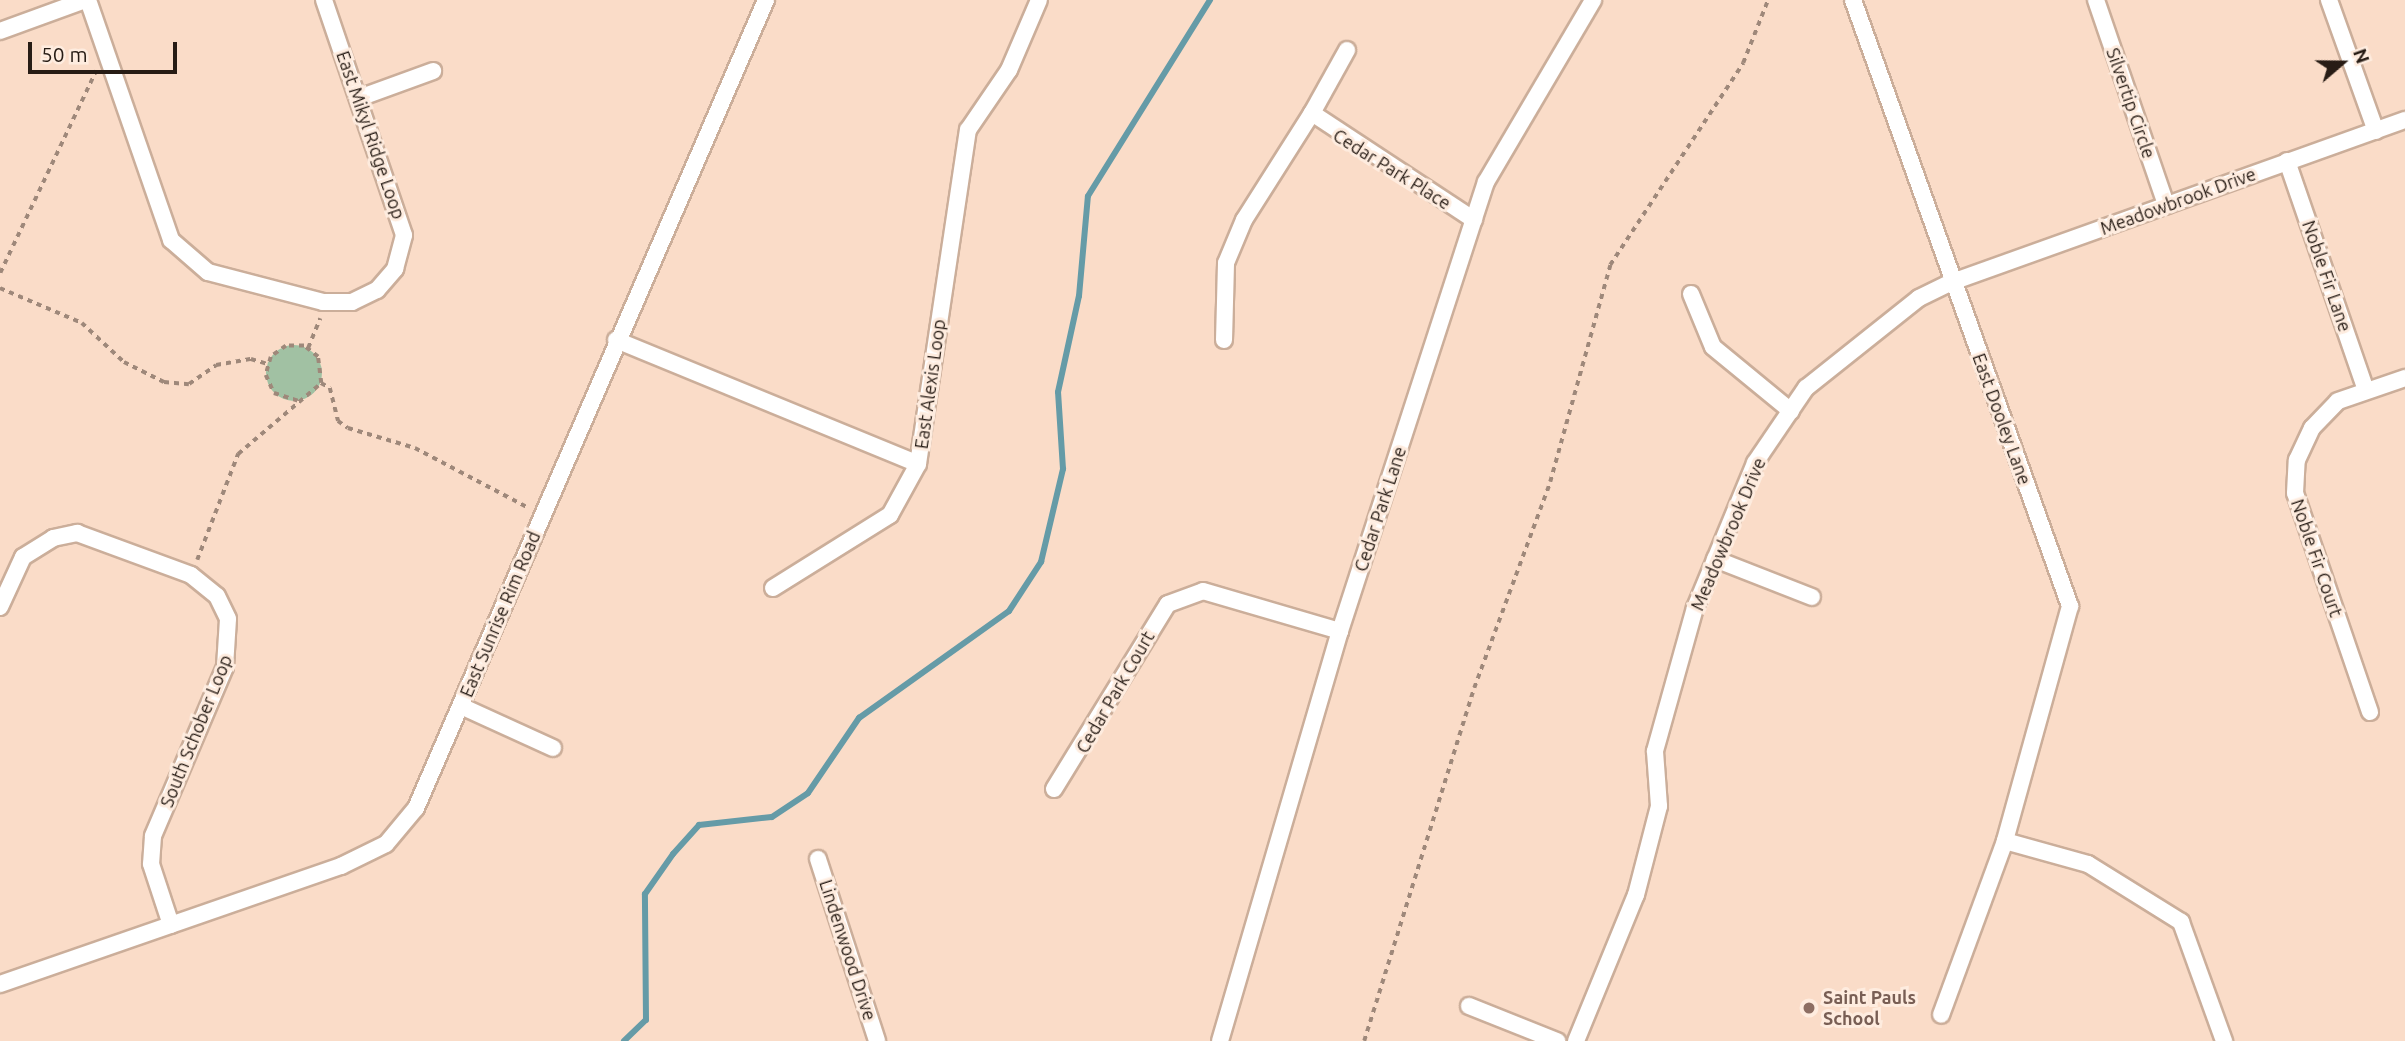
<!DOCTYPE html>
<style>
body{margin:0}
#map{position:relative;width:2405px;height:1041px;overflow:hidden;background:#fadcc8;font-family:Ubuntu,sans-serif}
div>[style]{position:absolute}
[style*='--x']{left:calc(var(--x)*1px);top:calc(var(--y)*1px);width:calc(var(--w)*1px);rotate:calc(var(--a)*1deg)}
.green>*{inset:0;background:#a1c1a3}
.round{border-radius:50%}
.stream>*{height:6px;margin:-3px;padding:0 3px;transform-origin:3px;border-radius:3px;background:#659ba7}
.path>*{height:3.5px;margin-top:-1.75px;transform-origin:0;background:repeating-linear-gradient(90deg,#9e887a 0 5px,transparent 0 10px)}
.roads{filter:drop-shadow(2px 0 #cbae9a) drop-shadow(-2px 0 #cbae9a) drop-shadow(0 2px #cbae9a) drop-shadow(0 -2px #cbae9a)}
.minor>*{height:16px;margin:-8px;padding:0 8px;transform-origin:8px;border-radius:8px;background:#fff}
.dots>*{width:19px;height:19px;translate:-50% -50%;box-sizing:border-box;border:4px solid #feecdf;border-radius:50%}
span{translate:-50% -50%;white-space:nowrap;text-align:center;line-height:1.15;-webkit-text-stroke:6px #feecdf;paint-order:stroke}
.street-label{font-size:18px;color:#271c15}
.education-label{font-size:18px;color:#785e54;font-weight:700}
.left{translate:0 -50%;text-align:left}
.north{position:absolute;left:2307px;top:28px;width:70px;height:70px;-webkit-text-stroke:5px #feecdf;paint-order:stroke;rotate:70deg;font-size:19px;font-weight:700;line-height:28px;text-align:center;color:#271c15}
.north::after{content:'';display:block;margin:auto;width:24px;height:32px;background:#271c15;clip-path:polygon(50% 0,100% 100%,50% 72%,0 100%)}
.scale{position:absolute;left:28px;top:42px;width:149px;height:32px;box-sizing:border-box;border:4px solid #271c15;border-top:0;padding-left:9px;font-size:21px;line-height:24px;white-space:nowrap;color:#271c15;-webkit-text-stroke:5px #feecdf;paint-order:stroke}
</style>
<div id="map">
<div class="green">
<div class="round" style="left:266px;top:345px;width:56px;height:56px"></div>
</div>
<div class="stream">
<div style="--x:624;--y:1041;--w:30;--a:-44"></div>
<div style="--x:646;--y:1020;--w:126;--a:-90.5"></div>
<div style="--x:645;--y:894;--w:49;--a:-55"></div>
<div style="--x:673;--y:854;--w:39;--a:-48"></div>
<div style="--x:699;--y:825;--w:73;--a:-6.3"></div>
<div style="--x:772;--y:817;--w:43;--a:-33.7"></div>
<div style="--x:808;--y:793;--w:91;--a:-55.8"></div>
<div style="--x:859;--y:718;--w:184;--a:-35.5"></div>
<div style="--x:1009;--y:611;--w:59;--a:-56.9"></div>
<div style="--x:1041;--y:562;--w:96;--a:-76.7"></div>
<div style="--x:1063;--y:469;--w:77;--a:-93.7"></div>
<div style="--x:1058;--y:392;--w:98;--a:-77.7"></div>
<div style="--x:1079;--y:296;--w:100;--a:-84.9"></div>
<div style="--x:1088;--y:196;--w:231;--a:-58.1"></div>
</div>
<div class="path">
<div style="--x:0;--y:273;--w:224;--a:-64.6"></div>
<div style="--x:0;--y:288;--w:89;--a:23.1"></div>
<div style="--x:82;--y:323;--w:57;--a:42.9"></div>
<div style="--x:124;--y:362;--w:45;--a:26.6"></div>
<div style="--x:164;--y:382;--w:25;--a:5"></div>
<div style="--x:189;--y:384;--w:33;--a:-35"></div>
<div style="--x:216;--y:365;--w:36;--a:-10"></div>
<div style="--x:251;--y:359;--w:17;--a:17"></div>
<div style="--x:308;--y:348;--w:32;--a:-68"></div>
<div style="--x:321;--y:383;--w:10;--a:29"></div>
<div style="--x:330;--y:388;--w:34;--a:76"></div>
<div style="--x:338;--y:421;--w:12;--a:35"></div>
<div style="--x:348;--y:428;--w:70;--a:16.6"></div>
<div style="--x:415;--y:448;--w:127;--a:27.8"></div>
<div style="--x:197;--y:560;--w:114;--a:-68.9"></div>
<div style="--x:238;--y:454;--w:109;--a:-40.5"></div>
<div style="--x:321;--y:383;--w:26;--a:-97"></div>
<div style="--x:318;--y:357;--w:18;--a:-142"></div>
<div style="--x:304;--y:346;--w:18;--a:180"></div>
<div style="--x:286;--y:346;--w:19;--a:144"></div>
<div style="--x:271;--y:357;--w:19;--a:106"></div>
<div style="--x:266;--y:375;--w:20;--a:66"></div>
<div style="--x:274;--y:393;--w:25;--a:18"></div>
<div style="--x:1364;--y:1041;--w:370;--a:-72.7"></div>
<div style="--x:1474;--y:688;--w:220;--a:-69.7"></div>
<div style="--x:1550;--y:482;--w:225;--a:-74.5"></div>
<div style="--x:1610;--y:265;--w:242;--a:-56.6"></div>
<div style="--x:1743;--y:63;--w:68;--a:-68.4"></div>
</div>
<div class="roads">
<div class="minor">
<div style="--x:88;--y:0;--w:254;--a:70.9"></div>
<div style="--x:171;--y:240;--w:49;--a:40.9"></div>
<div style="--x:208;--y:272;--w:119;--a:14.6"></div>
<div style="--x:323;--y:302;--w:29;--a:0"></div>
<div style="--x:352;--y:302;--w:28;--a:-26"></div>
<div style="--x:377;--y:290;--w:28;--a:-49"></div>
<div style="--x:395;--y:269;--w:35;--a:-75"></div>
<div style="--x:404;--y:235;--w:248;--a:-108.8"></div>
<div style="--x:1853;--y:0;--w:644;--a:70.3"></div>
<div style="--x:2070;--y:606;--w:244;--a:105.5"></div>
<div style="--x:2005;--y:841;--w:185;--a:110.2"></div>
<div style="--x:2096;--y:0;--w:217;--a:71.1"></div>
<div style="--x:2329;--y:0;--w:139;--a:70.3"></div>
<div style="--x:0;--y:31;--w:90;--a:-20"></div>
<div style="--x:359;--y:98;--w:79;--a:-20"></div>
<div style="--x:1312;--y:113;--w:72;--a:-60.9"></div>
<div style="--x:2287;--y:161;--w:243;--a:71"></div>
<div style="--x:1691;--y:294;--w:57;--a:67.5"></div>
<div style="--x:1713;--y:347;--w:101;--a:39.4"></div>
<div style="--x:616;--y:340;--w:326;--a:22.3"></div>
<div style="--x:918;--y:464;--w:338;--a:-81.5"></div>
<div style="--x:968;--y:130;--w:73;--a:-55.7"></div>
<div style="--x:1009;--y:70;--w:76;--a:-66.8"></div>
<div style="--x:1224;--y:340;--w:77;--a:-88.5"></div>
<div style="--x:1226;--y:263;--w:47;--a:-67.3"></div>
<div style="--x:1244;--y:220;--w:127;--a:-57.6"></div>
<div style="--x:1312;--y:113;--w:194;--a:33.4"></div>
<div style="--x:1715;--y:559;--w:104;--a:21.4"></div>
<div style="--x:773;--y:588;--w:138;--a:-32"></div>
<div style="--x:890;--y:515;--w:58;--a:-61.2"></div>
<div style="--x:0;--y:607;--w:55;--a:-65.3"></div>
<div style="--x:23;--y:557;--w:36;--a:-32"></div>
<div style="--x:53;--y:538;--w:25;--a:-12"></div>
<div style="--x:77;--y:533;--w:121;--a:20.2"></div>
<div style="--x:191;--y:575;--w:33;--a:39"></div>
<div style="--x:217;--y:596;--w:25;--a:64"></div>
<div style="--x:228;--y:619;--w:48;--a:93.6"></div>
<div style="--x:225;--y:667;--w:184;--a:113.1"></div>
<div style="--x:153;--y:836;--w:28;--a:94"></div>
<div style="--x:151;--y:864;--w:64;--a:71.8"></div>
<div style="--x:461;--y:706;--w:101;--a:24.5"></div>
<div style="--x:2370;--y:712;--w:231;--a:-108.9"></div>
<div style="--x:2295;--y:493;--w:33;--a:-87"></div>
<div style="--x:2297;--y:460;--w:35;--a:-65"></div>
<div style="--x:2312;--y:428;--w:37;--a:-46"></div>
<div style="--x:2338;--y:401;--w:71;--a:-18.9"></div>
<div style="--x:1054;--y:789;--w:217;--a:-58.4"></div>
<div style="--x:1168;--y:604;--w:37;--a:-20"></div>
<div style="--x:1203;--y:591;--w:143;--a:16.3"></div>
<div style="--x:2005;--y:841;--w:86;--a:15.5"></div>
<div style="--x:2088;--y:864;--w:110;--a:31.9"></div>
<div style="--x:2181;--y:922;--w:127;--a:70.1"></div>
<div style="--x:818;--y:859;--w:191;--a:72"></div>
<div style="--x:0;--y:984;--w:361;--a:-19.1"></div>
<div style="--x:341;--y:866;--w:50;--a:-26.1"></div>
<div style="--x:386;--y:844;--w:47;--a:-50.2"></div>
<div style="--x:416;--y:808;--w:881;--a:-66.58"></div>
<div style="--x:1469;--y:1006;--w:95;--a:21.7"></div>
<div style="--x:1220;--y:1041;--w:427;--a:-73.7"></div>
<div style="--x:1340;--y:631;--w:472;--a:-72"></div>
<div style="--x:1486;--y:182;--w:211;--a:-59.5"></div>
<div style="--x:1576;--y:1041;--w:158;--a:-67.7"></div>
<div style="--x:1636;--y:895;--w:92;--a:-75.5"></div>
<div style="--x:1659;--y:806;--w:55;--a:-94.2"></div>
<div style="--x:1655;--y:751;--w:148;--a:-74.4"></div>
<div style="--x:1695;--y:608;--w:157;--a:-67.5"></div>
<div style="--x:1755;--y:463;--w:91;--a:-55.8"></div>
<div style="--x:1806;--y:388;--w:144;--a:-38.5"></div>
<div style="--x:1919;--y:298;--w:37;--a:-26"></div>
<div style="--x:1952;--y:282;--w:481;--a:-19.7"></div>
</div>
</div>
<div class="dots">
<div style="left:1809px;top:1008px;background:#8d6e63"></div>
</div>
<div class="street-label">
<span style="left:2131px;top:103px;rotate:71deg">Silvertip Circle</span>
<span style="left:371px;top:135px;rotate:71deg">East Mikyl Ridge Loop</span>
<span style="left:1392px;top:169px;rotate:32deg">Cedar Park Place</span>
<span style="left:2178px;top:201px;rotate:-20deg">Meadowbrook Drive</span>
<span style="left:2327px;top:276px;rotate:71deg">Noble Fir Lane</span>
<span style="left:930px;top:384px;rotate:-82deg">East Alexis Loop</span>
<span style="left:2002px;top:419px;rotate:70deg">East Dooley Lane</span>
<span style="left:1380px;top:509px;rotate:-72deg">Cedar Park Lane</span>
<span style="left:1728px;top:534px;rotate:-67deg">Meadowbrook Drive</span>
<span style="left:2317px;top:558px;rotate:71deg">Noble Fir Court</span>
<span style="left:500px;top:614px;rotate:-67deg">East Sunrise Rim Road</span>
<span style="left:1115px;top:692px;rotate:-60deg">Cedar Park Court</span>
<span style="left:196px;top:731px;rotate:-68deg">South Schober Loop</span>
<span style="left:848px;top:950px;rotate:72deg">Lindenwood Drive</span>
</div>
<div class="education-label">
<span class="left" style="left:1823px;top:1008px">Saint Pauls<br>School</span>
</div>
<div class="north">N</div>
<div class="scale">50 m</div>
</div>
